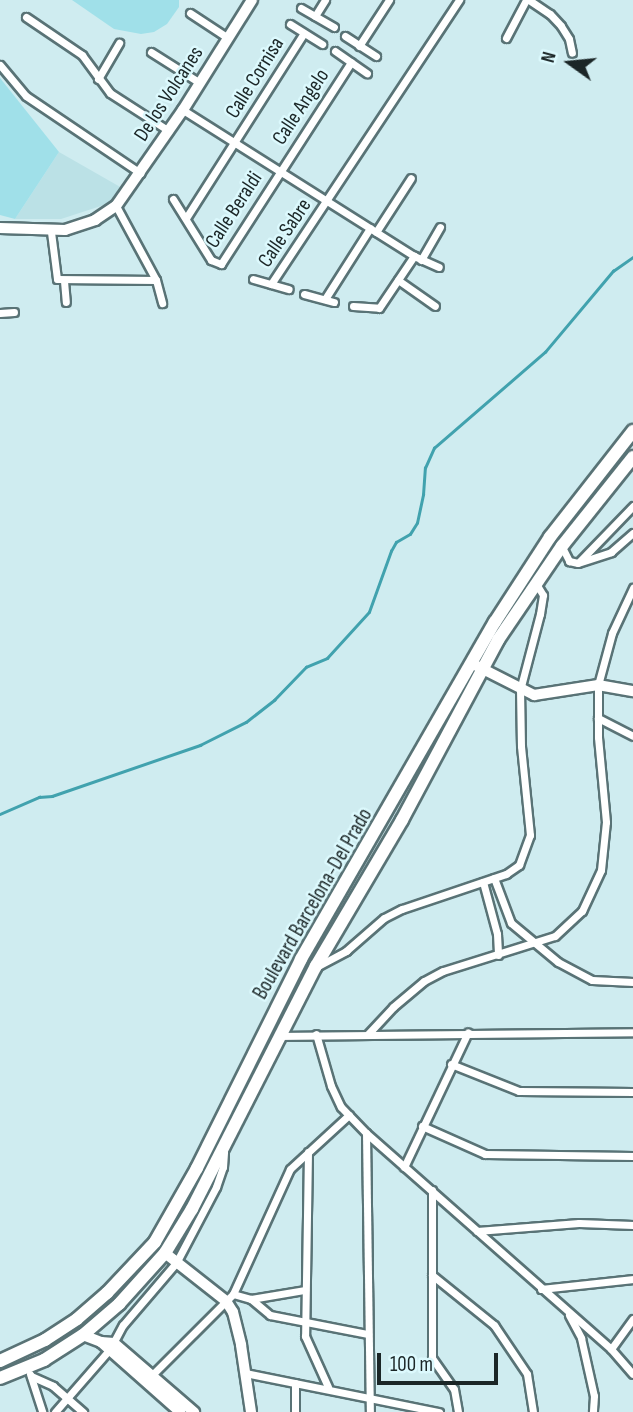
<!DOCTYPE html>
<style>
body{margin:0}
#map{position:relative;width:633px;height:1412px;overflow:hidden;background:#cfecf0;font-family:"Sofia Sans Condensed",sans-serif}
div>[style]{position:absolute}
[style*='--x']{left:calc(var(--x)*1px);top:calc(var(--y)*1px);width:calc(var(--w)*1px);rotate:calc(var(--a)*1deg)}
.built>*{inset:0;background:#bbe1e6}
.green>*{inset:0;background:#a0e0e9}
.stream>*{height:2.5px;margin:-1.25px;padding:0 1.25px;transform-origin:1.25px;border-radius:1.25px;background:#41a2ae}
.roads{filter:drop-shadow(2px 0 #597376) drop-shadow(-2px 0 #597376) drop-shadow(0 2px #597376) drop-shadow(0 -2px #597376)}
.minor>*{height:7px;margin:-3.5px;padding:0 3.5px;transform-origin:3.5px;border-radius:3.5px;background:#fff}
.tertiary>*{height:10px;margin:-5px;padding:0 5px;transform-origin:5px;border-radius:5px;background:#fff}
.primary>*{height:12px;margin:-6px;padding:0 6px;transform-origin:6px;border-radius:6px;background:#fff}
span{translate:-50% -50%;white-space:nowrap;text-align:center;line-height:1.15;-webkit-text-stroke:5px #dcf9fd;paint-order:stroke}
.street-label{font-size:21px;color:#1b2627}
.north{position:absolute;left:535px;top:28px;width:70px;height:70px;-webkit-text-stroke:5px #dcf9fd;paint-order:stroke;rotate:285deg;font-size:19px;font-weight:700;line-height:28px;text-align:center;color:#1b2627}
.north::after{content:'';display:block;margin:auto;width:24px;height:32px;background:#1b2627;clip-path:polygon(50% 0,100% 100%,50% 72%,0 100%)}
.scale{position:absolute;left:377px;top:1353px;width:121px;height:32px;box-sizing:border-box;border:4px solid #1b2627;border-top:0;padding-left:9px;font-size:21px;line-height:24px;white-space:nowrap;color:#1b2627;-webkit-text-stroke:5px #dcf9fd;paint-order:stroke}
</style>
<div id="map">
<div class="built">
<div style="clip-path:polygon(59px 152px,122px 188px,110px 203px,61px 219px,15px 219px)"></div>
</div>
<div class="green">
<div style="clip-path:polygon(72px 0,179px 0,179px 7px,167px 24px,154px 32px,141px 34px,114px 29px)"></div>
<div style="clip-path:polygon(0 78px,59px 152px,15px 219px,0 215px)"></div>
</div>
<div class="stream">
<div style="--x:0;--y:814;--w:43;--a:-23.6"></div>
<div style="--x:39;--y:797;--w:13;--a:-4"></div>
<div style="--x:52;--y:796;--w:157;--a:-19"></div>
<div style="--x:200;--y:745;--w:51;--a:-26.6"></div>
<div style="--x:246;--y:722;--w:36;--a:-38"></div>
<div style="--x:274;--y:700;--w:46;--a:-45.9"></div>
<div style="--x:306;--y:667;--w:23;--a:-23"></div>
<div style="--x:327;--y:658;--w:62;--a:-47.6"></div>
<div style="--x:369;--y:612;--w:65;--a:-70.2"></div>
<div style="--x:391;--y:551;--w:10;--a:-61"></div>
<div style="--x:396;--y:542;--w:16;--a:-30"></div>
<div style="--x:410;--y:534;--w:13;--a:-58"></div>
<div style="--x:417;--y:523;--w:29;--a:-78"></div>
<div style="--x:423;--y:495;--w:27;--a:-86"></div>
<div style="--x:425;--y:468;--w:22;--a:-66"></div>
<div style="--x:434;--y:448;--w:147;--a:-40.9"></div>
<div style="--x:545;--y:352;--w:106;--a:-50"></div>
<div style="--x:613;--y:271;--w:24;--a:-35"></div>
</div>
<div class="roads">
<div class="minor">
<div style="--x:529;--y:0;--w:25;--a:34"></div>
<div style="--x:550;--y:14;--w:16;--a:47"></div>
<div style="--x:561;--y:26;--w:15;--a:58"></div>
<div style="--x:569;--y:39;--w:14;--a:78"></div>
<div style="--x:301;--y:8;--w:38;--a:30"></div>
<div style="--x:190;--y:13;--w:45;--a:33.3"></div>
<div style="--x:315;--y:16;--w:19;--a:-58"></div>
<div style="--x:26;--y:17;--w:68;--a:34.2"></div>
<div style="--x:82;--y:55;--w:47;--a:53.6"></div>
<div style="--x:110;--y:93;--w:70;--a:32.8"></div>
<div style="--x:290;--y:24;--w:38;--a:32"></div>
<div style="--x:345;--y:36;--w:37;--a:33"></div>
<div style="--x:506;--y:38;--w:43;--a:-62.2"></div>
<div style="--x:359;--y:46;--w:55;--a:-56.9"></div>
<div style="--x:335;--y:51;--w:39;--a:35"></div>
<div style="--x:151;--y:52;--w:58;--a:32.3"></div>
<div style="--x:0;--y:65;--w:40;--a:50"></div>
<div style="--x:26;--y:96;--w:138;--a:34"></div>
<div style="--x:98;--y:79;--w:42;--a:-59.7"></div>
<div style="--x:183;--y:110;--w:273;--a:32.3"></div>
<div style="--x:414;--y:256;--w:27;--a:24"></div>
<div style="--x:173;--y:199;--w:72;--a:58.1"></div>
<div style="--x:211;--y:260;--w:11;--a:22"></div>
<div style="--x:221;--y:264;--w:240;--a:-57.2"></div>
<div style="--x:116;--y:206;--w:84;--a:61.6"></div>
<div style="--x:156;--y:280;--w:24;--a:75"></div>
<div style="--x:186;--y:218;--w:219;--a:-57.5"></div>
<div style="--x:51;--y:232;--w:47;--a:82.7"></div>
<div style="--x:57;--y:279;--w:99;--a:0.6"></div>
<div style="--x:376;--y:232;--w:64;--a:-57.1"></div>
<div style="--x:421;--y:260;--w:38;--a:-60"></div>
<div style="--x:253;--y:279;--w:37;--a:16"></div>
<div style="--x:398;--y:280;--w:45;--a:35.1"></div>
<div style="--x:64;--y:281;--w:21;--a:85"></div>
<div style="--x:271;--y:284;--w:341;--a:-56.5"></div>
<div style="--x:304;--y:294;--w:31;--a:15"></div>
<div style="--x:325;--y:299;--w:84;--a:-57.6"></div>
<div style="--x:353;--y:306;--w:26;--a:4"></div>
<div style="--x:379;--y:308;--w:63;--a:-56.1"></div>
<div style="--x:0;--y:313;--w:14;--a:-4"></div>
<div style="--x:562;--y:547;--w:16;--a:63"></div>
<div style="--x:569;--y:561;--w:9;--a:13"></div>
<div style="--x:578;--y:563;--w:35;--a:-18"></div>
<div style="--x:611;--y:552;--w:29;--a:-41"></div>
<div style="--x:579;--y:562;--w:78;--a:-46"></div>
<div style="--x:598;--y:718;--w:39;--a:27"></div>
<div style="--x:494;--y:878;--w:48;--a:69.3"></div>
<div style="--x:511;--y:923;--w:61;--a:39.7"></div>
<div style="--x:558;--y:962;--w:38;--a:28"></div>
<div style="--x:592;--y:980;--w:41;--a:2.8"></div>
<div style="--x:483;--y:882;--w:54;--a:74.9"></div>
<div style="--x:497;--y:934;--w:21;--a:87"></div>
<div style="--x:320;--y:965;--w:30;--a:-28"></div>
<div style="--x:346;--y:951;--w:50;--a:-41"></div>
<div style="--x:384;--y:918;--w:20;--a:-27"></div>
<div style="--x:402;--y:909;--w:110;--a:-18.6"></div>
<div style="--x:506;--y:874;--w:16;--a:-35"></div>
<div style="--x:519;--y:865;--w:32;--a:-70"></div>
<div style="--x:530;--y:835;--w:89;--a:-95.8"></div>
<div style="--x:521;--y:746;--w:56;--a:-91"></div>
<div style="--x:520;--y:690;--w:79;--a:-75.3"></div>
<div style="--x:540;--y:614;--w:19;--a:-81"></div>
<div style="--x:543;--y:595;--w:13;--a:-122"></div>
<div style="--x:316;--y:1034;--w:54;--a:73.9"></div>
<div style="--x:331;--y:1086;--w:23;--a:65"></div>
<div style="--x:341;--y:1107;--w:36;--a:46"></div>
<div style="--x:366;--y:1133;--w:327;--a:41.4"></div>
<div style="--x:611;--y:1349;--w:33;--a:49"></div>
<div style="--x:368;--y:1034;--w:37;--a:-47"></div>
<div style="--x:393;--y:1007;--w:40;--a:-40"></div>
<div style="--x:424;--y:981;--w:21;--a:-28"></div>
<div style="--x:443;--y:971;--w:117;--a:-17.4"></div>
<div style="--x:555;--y:936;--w:37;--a:-43"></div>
<div style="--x:582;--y:911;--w:45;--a:-65.1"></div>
<div style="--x:601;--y:870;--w:48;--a:-84.1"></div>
<div style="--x:606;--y:822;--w:85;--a:-95.4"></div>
<div style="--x:598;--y:737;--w:52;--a:-90"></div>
<div style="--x:598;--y:685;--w:54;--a:-74.9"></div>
<div style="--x:612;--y:633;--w:50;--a:-65"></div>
<div style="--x:280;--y:1036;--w:353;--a:-0.6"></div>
<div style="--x:451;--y:1064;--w:73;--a:21.7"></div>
<div style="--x:519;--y:1091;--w:114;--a:0.5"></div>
<div style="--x:422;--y:1126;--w:69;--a:24"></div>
<div style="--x:485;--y:1154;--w:148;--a:0.8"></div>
<div style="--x:366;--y:1133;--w:279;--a:89.2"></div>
<div style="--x:308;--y:1152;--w:184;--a:90.9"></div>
<div style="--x:305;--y:1336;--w:56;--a:65.7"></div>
<div style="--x:404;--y:1167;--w:149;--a:-64.6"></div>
<div style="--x:432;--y:1190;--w:168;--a:90"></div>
<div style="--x:432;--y:1358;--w:38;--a:55"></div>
<div style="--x:454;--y:1389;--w:23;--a:80"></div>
<div style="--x:477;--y:1231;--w:102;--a:-4.5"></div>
<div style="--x:579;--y:1223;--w:54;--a:2.1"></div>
<div style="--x:432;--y:1275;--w:80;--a:38.9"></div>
<div style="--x:494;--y:1325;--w:59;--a:56"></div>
<div style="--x:527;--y:1374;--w:38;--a:81"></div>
<div style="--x:541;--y:1289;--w:93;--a:-6.2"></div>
<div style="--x:233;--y:1294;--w:19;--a:16"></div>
<div style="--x:251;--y:1299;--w:55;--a:-9.5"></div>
<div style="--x:251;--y:1299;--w:25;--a:40"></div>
<div style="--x:270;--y:1315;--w:100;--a:11"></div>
<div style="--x:569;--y:1315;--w:26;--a:62"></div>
<div style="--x:581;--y:1338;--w:59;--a:77.4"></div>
<div style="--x:594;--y:1396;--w:16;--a:94"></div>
<div style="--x:611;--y:1349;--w:37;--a:-54"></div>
<div style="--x:245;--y:1373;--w:198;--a:11.4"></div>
<div style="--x:30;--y:1374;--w:40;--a:72"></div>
<div style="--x:152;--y:1375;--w:115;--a:-45"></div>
<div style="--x:233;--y:1294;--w:137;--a:-65.5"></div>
<div style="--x:290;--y:1169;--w:80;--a:-42.5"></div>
<div style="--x:31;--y:1376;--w:24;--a:24"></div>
<div style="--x:53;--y:1386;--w:40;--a:41"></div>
<div style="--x:295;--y:1383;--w:29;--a:90"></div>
<div style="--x:55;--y:1412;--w:84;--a:-48.9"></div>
<div style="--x:110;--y:1349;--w:27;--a:-62"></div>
<div style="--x:123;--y:1325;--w:82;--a:-49.5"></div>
<div style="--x:176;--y:1263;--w:86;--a:-62.2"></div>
<div style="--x:216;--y:1187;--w:21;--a:-71"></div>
<div style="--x:223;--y:1167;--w:15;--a:-86"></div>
</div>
<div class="tertiary">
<div style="--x:0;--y:228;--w:65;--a:1.8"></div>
<div style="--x:65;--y:230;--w:32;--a:-18"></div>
<div style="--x:95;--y:220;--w:25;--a:-34"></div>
<div style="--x:116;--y:206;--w:117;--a:-55.1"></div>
<div style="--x:183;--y:110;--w:130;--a:-57.9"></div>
<div style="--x:471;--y:663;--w:71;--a:26.9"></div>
<div style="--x:534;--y:695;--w:65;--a:-8.9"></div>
<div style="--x:598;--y:685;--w:36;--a:10"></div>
<div style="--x:165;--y:1253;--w:78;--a:38.2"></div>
<div style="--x:226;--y:1301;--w:13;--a:58"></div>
<div style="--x:233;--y:1312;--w:34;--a:76"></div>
<div style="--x:241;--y:1345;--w:68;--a:81.5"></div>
<div style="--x:83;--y:1335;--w:19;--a:21"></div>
<div style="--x:101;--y:1342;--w:106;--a:41.5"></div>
<div style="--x:101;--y:1342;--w:13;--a:4"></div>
<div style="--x:114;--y:1343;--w:106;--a:40.8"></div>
</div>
<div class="primary">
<div style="--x:0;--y:1361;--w:50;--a:-25"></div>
<div style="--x:45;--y:1340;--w:38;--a:-33"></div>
<div style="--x:77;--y:1319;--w:40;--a:-41"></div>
<div style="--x:107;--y:1293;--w:70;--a:-46.7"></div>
<div style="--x:155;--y:1242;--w:85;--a:-60.4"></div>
<div style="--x:197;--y:1168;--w:233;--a:-63.5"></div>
<div style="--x:301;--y:959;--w:389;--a:-60.1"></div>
<div style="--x:495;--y:622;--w:101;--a:-57.1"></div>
<div style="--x:550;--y:537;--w:135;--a:-51.9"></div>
<div style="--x:0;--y:1378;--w:48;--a:-22.2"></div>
<div style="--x:44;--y:1360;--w:46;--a:-32.7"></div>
<div style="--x:83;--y:1335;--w:48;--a:-40.7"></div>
<div style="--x:119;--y:1304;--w:69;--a:-48"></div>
<div style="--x:165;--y:1253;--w:52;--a:-58.5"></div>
<div style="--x:192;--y:1209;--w:273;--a:-63"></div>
<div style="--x:316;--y:966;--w:169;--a:-59.5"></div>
<div style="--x:402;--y:820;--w:204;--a:-61.9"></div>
<div style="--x:498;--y:640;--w:114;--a:-55.8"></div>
<div style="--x:562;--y:546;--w:114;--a:-51.4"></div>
</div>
</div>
<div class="street-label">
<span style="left:255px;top:78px;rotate:-58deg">Calle Cornisa</span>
<span style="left:169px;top:94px;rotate:-57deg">De los Volcanes</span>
<span style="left:301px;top:107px;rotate:-57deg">Calle Angelo</span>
<span style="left:234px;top:210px;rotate:-57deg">Calle Beraldi</span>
<span style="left:285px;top:233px;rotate:-56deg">Calle Sabre</span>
<span style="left:313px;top:904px;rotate:-60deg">Boulevard Barcelona-Del Prado</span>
</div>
<div class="north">N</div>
<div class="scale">100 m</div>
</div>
